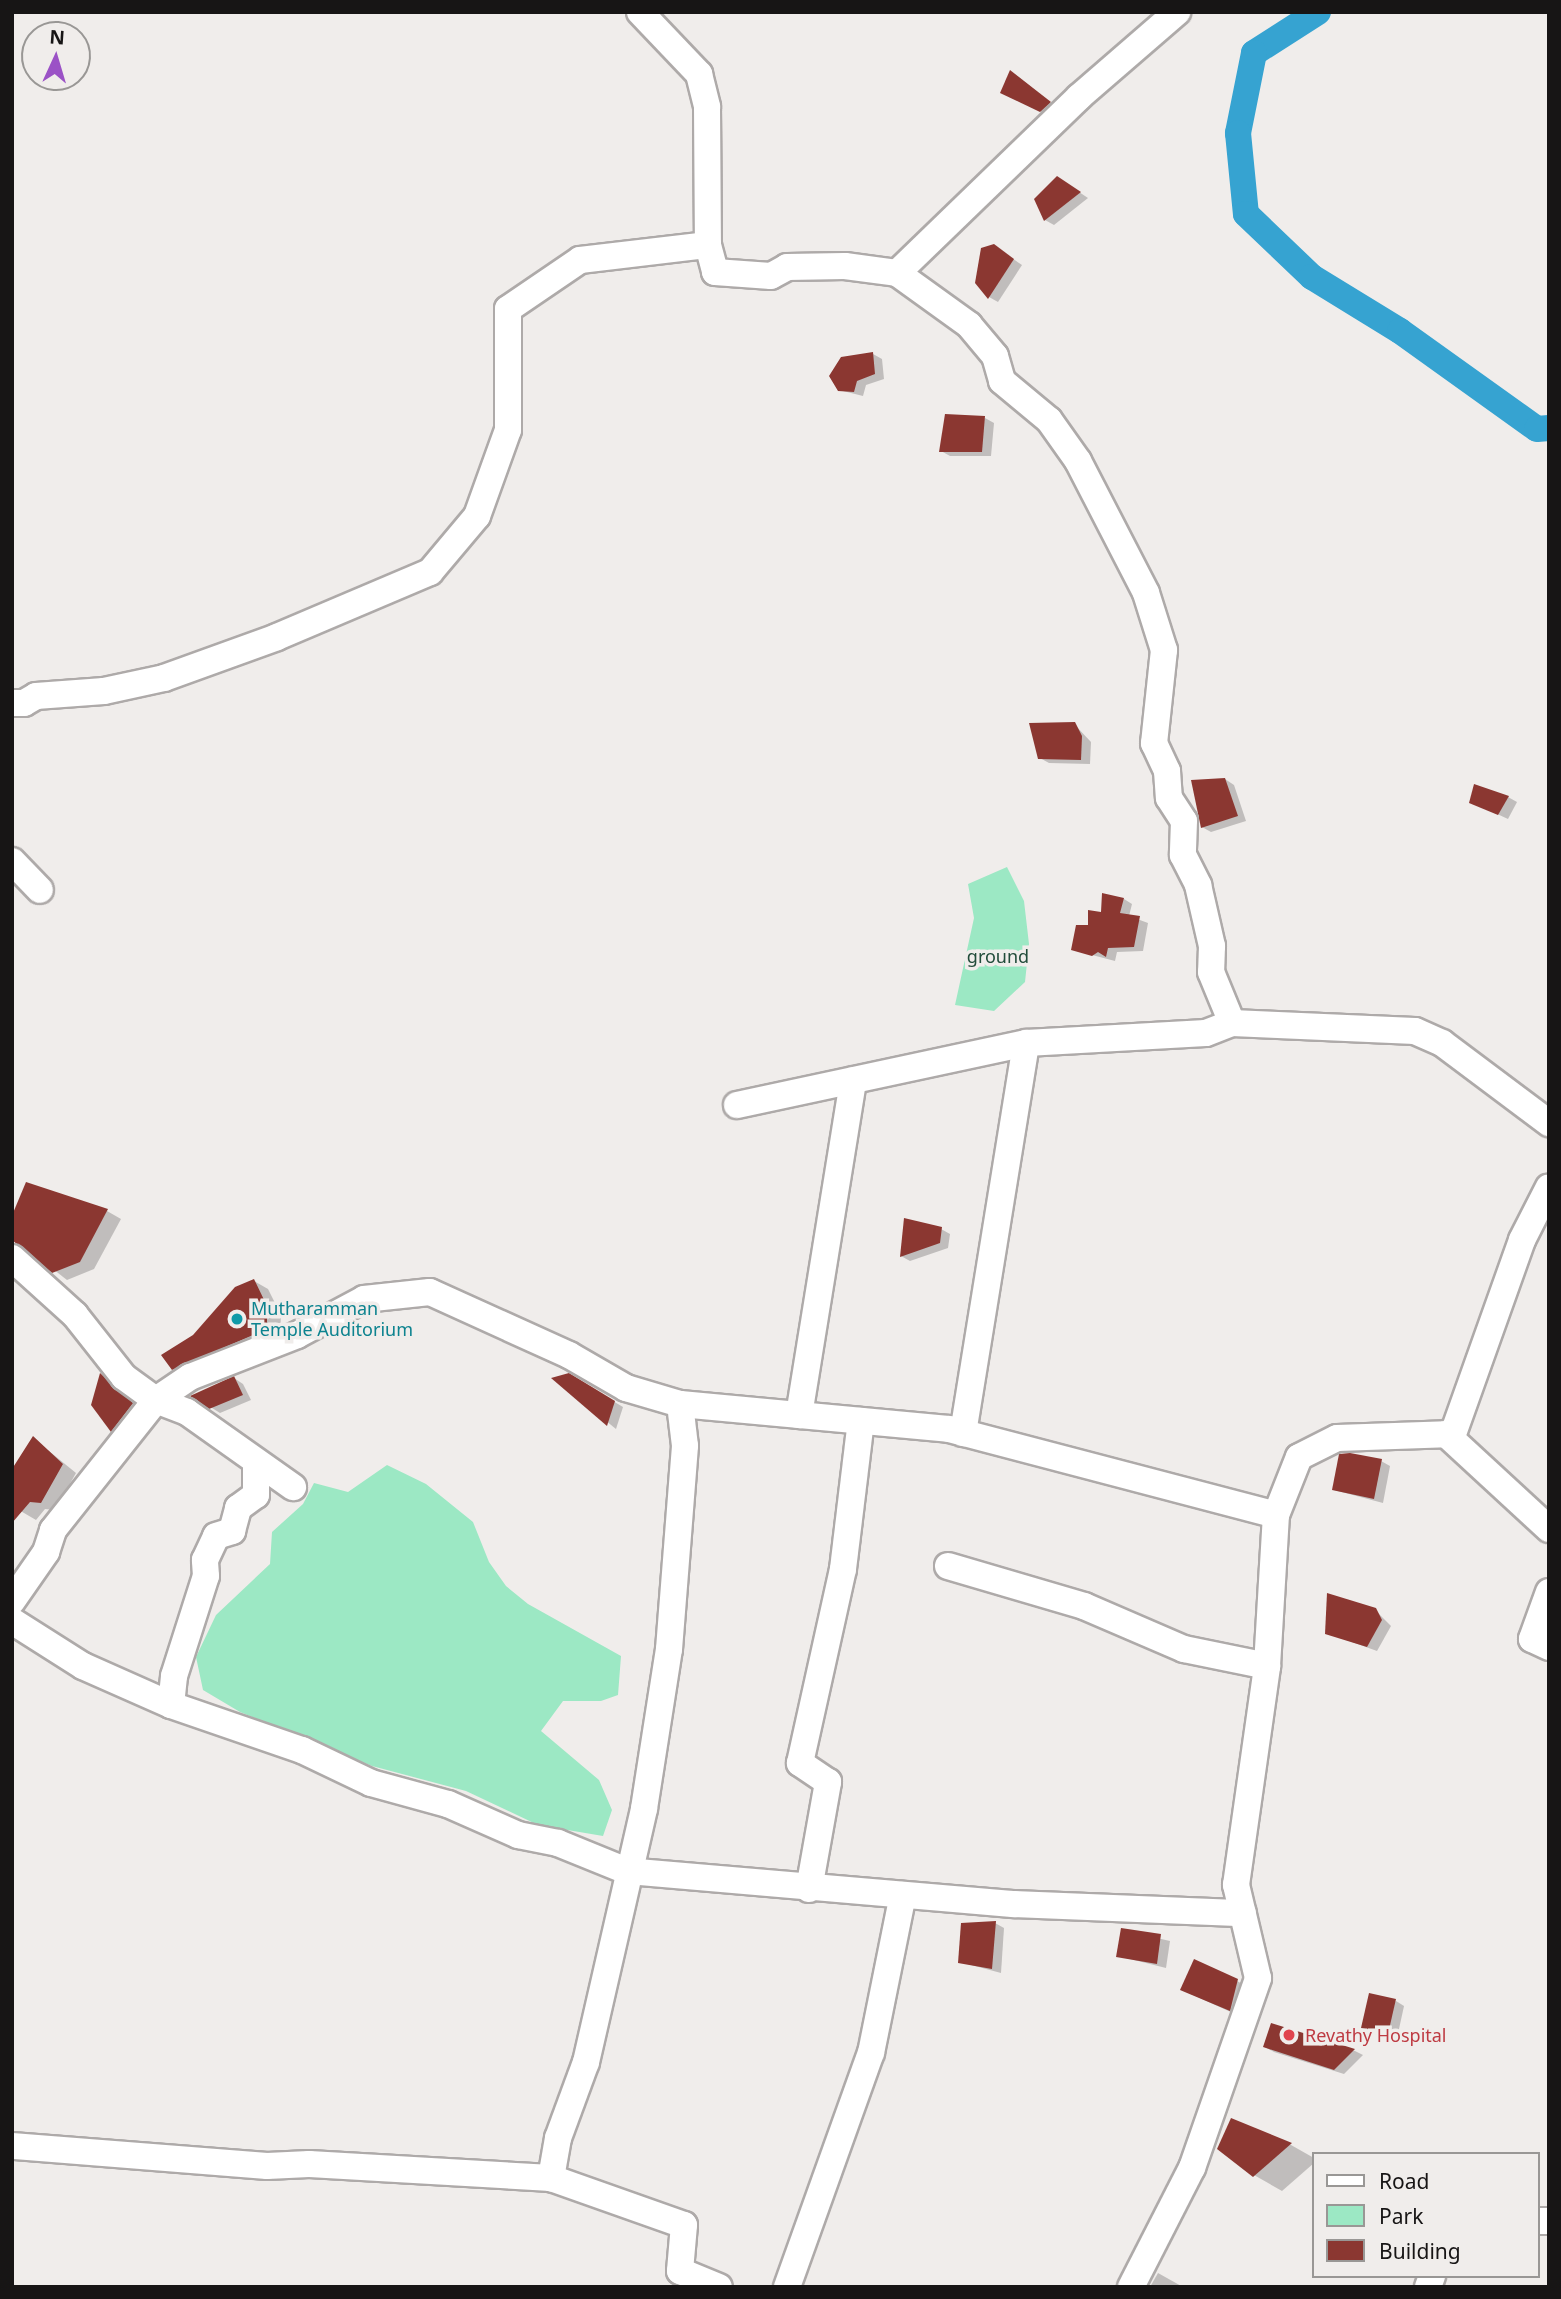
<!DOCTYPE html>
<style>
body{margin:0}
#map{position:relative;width:1561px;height:2299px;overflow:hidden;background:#f0edeb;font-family:"Noto Sans",sans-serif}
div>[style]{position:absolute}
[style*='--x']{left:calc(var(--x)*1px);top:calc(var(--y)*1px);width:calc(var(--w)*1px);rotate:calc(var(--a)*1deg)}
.green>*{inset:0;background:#9ce8c4}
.shadow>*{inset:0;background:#0003}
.canal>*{height:26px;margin:-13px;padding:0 13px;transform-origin:13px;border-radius:13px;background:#36a3d1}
.building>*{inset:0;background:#8b3731}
.roads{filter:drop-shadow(2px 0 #aeaaa9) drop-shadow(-2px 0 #aeaaa9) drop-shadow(0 2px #aeaaa9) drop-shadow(0 -2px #aeaaa9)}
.street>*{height:26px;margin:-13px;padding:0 13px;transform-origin:13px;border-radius:13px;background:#fff}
.dots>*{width:19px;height:19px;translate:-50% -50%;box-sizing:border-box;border:4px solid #f0edeb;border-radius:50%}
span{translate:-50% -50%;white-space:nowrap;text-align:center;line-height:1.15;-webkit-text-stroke:7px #f0edeb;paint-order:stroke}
.park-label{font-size:18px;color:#214c3a}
.culture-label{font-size:18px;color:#0d838f}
.left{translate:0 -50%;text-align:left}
.health-label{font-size:18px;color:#be3a42}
.frame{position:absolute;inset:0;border:14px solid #171515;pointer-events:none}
.legend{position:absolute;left:1312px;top:2152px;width:228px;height:126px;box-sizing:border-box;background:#f0edeb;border:2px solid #999795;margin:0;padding:9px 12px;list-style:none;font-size:21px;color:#171515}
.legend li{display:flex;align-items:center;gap:14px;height:35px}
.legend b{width:35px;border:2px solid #999795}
.north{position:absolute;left:21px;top:21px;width:70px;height:70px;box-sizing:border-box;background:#f0edeb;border:2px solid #999795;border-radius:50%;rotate:4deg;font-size:19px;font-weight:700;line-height:28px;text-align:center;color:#171515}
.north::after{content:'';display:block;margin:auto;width:24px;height:32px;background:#9b52c6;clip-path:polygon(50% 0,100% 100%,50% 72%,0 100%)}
</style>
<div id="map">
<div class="green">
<div style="clip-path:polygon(1007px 867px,1024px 901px,1029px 944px,1025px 982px,994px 1011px,955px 1005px,974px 918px,968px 884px)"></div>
<div style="clip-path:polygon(387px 1465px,426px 1484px,473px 1522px,489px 1562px,506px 1586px,528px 1604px,621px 1656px,618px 1695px,601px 1701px,563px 1701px,541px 1731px,599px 1780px,612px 1810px,603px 1836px,538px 1825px,466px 1791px,372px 1766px,240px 1712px,203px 1690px,196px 1657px,216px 1615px,270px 1564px,272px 1532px,303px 1504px,314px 1483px,348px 1492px)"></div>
</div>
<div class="shadow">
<div style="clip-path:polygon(1010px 72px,1019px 77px,1058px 109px,1050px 116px,1011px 97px)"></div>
<div style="clip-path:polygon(1067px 184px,1088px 198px,1054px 225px,1045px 220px,1036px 200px)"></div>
<div style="clip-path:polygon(994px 246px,1022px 265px,998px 302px,989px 297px)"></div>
<div style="clip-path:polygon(873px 354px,882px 359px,884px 379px,866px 385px,863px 396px,839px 390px)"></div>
<div style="clip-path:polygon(985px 418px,994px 423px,991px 456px,950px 456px,941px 451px)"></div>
<div style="clip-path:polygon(1074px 724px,1091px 742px,1090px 764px,1049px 763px,1040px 758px)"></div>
<div style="clip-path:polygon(1225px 779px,1234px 785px,1246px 821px,1211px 832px,1202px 827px)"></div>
<div style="clip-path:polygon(1508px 797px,1517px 802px,1508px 819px,1471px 802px)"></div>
<div style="clip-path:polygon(1124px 899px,1132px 904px,1129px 916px,1148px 923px,1143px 951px,1117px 952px,1115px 961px,1073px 950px,1103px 914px)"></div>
<div style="clip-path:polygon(107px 1211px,121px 1219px,94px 1269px,67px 1280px,12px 1237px,15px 1214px)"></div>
<div style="clip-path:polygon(941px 1229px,950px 1234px,948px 1248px,910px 1261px,901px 1256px)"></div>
<div style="clip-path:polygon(254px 1281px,268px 1289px,281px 1315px,280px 1336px,187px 1377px,173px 1369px,194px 1336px)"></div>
<div style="clip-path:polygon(569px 1375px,623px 1407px,616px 1429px,554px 1379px)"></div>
<div style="clip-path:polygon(101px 1376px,141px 1409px,120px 1436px,112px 1431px)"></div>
<div style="clip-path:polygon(234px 1378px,243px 1384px,251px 1400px,220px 1413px,193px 1396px)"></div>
<div style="clip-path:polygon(33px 1438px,76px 1473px,55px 1510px,45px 1509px,36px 1520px,12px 1506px)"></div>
<div style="clip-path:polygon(1381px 1461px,1390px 1466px,1383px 1503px,1334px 1490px)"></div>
<div style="clip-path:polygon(1375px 1610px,1391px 1626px,1377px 1651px,1327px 1633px)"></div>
<div style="clip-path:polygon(995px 1923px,1004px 1928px,1001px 1973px,960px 1962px)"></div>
<div style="clip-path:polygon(1122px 1930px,1170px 1941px,1166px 1968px,1118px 1956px)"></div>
<div style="clip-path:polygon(1237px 1981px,1251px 1989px,1244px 2018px,1182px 1990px)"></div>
<div style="clip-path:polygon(1396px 2001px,1404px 2006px,1397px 2038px,1363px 2027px)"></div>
<div style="clip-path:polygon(1272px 2025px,1355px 2051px,1363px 2055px,1344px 2074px,1274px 2052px,1265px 2047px)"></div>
<div style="clip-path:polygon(1232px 2121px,1291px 2145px,1314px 2158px,1314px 2163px,1282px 2191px,1254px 2175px)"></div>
<div style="clip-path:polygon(1158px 2273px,1183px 2287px,1150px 2287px)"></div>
</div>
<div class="canal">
<div style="--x:1318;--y:12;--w:76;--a:147.4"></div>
<div style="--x:1254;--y:53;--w:82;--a:101.3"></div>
<div style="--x:1238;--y:133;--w:81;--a:84.4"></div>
<div style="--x:1246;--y:214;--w:91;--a:43.7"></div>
<div style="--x:1312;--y:277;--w:103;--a:31.5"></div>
<div style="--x:1400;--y:331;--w:168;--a:35.6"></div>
<div style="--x:1537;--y:429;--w:12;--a:-5"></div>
</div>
<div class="building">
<div style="clip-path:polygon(1010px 70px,1051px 102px,1040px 112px,1000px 93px)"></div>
<div style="clip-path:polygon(1057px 176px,1081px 192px,1044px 221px,1034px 199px)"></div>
<div style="clip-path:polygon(994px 244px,1014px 259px,988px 299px,975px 283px,981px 248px)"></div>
<div style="clip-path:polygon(873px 352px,875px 374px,857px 381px,854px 392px,838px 391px,829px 376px,841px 357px)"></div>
<div style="clip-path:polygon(945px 414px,985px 416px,982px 452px,939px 452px)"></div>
<div style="clip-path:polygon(1075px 722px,1082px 736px,1081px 760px,1038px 759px,1029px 723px)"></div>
<div style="clip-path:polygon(1225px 778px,1238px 816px,1201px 828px,1191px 780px)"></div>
<div style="clip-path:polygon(1474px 784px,1509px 796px,1498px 815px,1469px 803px)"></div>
<div style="clip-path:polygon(1102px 893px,1124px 898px,1120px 913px,1140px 916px,1134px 947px,1108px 948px,1106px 957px,1098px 952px,1092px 956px,1071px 950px,1076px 925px,1088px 925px,1088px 910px,1101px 912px)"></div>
<div style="clip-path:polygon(26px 1182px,108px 1209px,80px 1262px,52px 1273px,12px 1240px,13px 1213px)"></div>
<div style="clip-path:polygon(904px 1218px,942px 1227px,940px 1243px,900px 1257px)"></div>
<div style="clip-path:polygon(254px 1279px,267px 1306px,267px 1329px,172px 1370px,161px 1355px,193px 1335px,235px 1287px)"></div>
<div style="clip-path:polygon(100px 1373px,133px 1403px,111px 1432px,91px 1405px)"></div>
<div style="clip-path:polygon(569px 1373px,615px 1401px,607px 1426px,551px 1378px)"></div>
<div style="clip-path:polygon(234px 1376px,243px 1395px,209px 1409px,190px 1396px)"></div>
<div style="clip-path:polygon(33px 1436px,63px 1464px,41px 1503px,30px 1502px,12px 1523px,12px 1469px)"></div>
<div style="clip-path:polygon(1350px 1453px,1382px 1459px,1374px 1499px,1332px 1490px,1339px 1454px)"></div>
<div style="clip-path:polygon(1327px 1593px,1376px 1608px,1382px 1620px,1367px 1647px,1325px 1634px)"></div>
<div style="clip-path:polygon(996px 1921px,992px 1969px,958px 1963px,961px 1923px)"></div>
<div style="clip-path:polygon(1121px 1928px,1161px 1934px,1157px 1964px,1116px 1957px)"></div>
<div style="clip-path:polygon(1194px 1959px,1238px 1979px,1230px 2011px,1180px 1990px)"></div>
<div style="clip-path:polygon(1369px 1993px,1396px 1999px,1388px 2034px,1361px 2028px)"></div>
<div style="clip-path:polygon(1271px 2023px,1355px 2049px,1334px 2070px,1263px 2047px)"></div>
<div style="clip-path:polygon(1231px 2118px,1292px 2143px,1253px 2177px,1217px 2149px)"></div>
</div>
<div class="roads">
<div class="street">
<div style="--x:640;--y:12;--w:86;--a:46.4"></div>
<div style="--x:699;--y:74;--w:34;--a:76"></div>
<div style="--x:707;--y:107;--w:138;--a:89.6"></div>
<div style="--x:708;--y:245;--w:28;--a:75"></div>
<div style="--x:715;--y:272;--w:56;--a:4.1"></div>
<div style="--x:771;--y:276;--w:18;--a:-29"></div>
<div style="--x:787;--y:267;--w:58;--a:-1"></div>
<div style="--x:845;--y:266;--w:52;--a:7.7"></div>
<div style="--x:897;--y:273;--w:89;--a:35.8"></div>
<div style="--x:969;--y:325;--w:40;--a:50"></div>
<div style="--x:995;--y:356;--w:26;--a:74"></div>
<div style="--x:1002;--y:381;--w:61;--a:39.7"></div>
<div style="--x:1049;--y:420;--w:50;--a:54.7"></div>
<div style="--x:1078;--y:461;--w:148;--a:62.7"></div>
<div style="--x:1146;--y:593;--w:60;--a:72.5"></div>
<div style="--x:1164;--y:650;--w:94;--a:96.1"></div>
<div style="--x:1154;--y:743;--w:31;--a:65"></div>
<div style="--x:1167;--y:771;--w:27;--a:86"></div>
<div style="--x:1169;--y:798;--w:27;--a:57"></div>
<div style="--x:1184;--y:821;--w:34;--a:92"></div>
<div style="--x:1183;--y:855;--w:34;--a:63"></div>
<div style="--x:1198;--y:885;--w:63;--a:77.1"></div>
<div style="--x:1212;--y:946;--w:26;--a:92"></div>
<div style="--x:1211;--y:972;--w:55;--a:67.6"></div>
<div style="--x:897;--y:273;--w:253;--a:-44"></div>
<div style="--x:1079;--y:97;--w:130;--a:-40.9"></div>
<div style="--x:12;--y:703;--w:12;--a:0"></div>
<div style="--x:24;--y:703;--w:14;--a:-30"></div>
<div style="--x:36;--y:696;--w:68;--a:-4.2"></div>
<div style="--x:104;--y:691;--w:61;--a:-12.2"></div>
<div style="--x:164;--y:678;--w:120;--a:-19.9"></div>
<div style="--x:277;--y:637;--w:166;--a:-23"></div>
<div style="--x:430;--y:572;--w:73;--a:-50"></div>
<div style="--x:477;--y:516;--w:91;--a:-70.2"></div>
<div style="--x:508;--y:430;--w:121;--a:-90"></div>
<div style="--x:508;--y:309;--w:87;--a:-34.2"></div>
<div style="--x:580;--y:260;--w:129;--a:-6.7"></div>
<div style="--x:12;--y:861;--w:40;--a:46"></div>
<div style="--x:737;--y:1105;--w:296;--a:-12.1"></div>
<div style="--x:1026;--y:1043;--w:180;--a:-3.2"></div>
<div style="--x:1206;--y:1033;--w:28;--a:-21"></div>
<div style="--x:1232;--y:1023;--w:183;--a:2.5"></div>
<div style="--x:1415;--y:1031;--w:30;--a:24"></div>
<div style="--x:1442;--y:1043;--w:134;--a:36.8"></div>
<div style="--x:12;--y:1258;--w:85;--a:42.1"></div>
<div style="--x:75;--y:1315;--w:79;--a:51.7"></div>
<div style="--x:124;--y:1377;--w:39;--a:36"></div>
<div style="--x:156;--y:1400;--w:41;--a:-34.1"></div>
<div style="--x:190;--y:1377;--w:115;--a:-21.4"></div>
<div style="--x:297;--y:1335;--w:76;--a:-28.2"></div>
<div style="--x:364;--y:1299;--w:66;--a:-6.1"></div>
<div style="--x:430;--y:1292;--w:153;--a:24.4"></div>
<div style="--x:569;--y:1355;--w:66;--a:30.1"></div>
<div style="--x:626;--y:1388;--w:56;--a:16.5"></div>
<div style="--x:680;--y:1404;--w:42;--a:83.2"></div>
<div style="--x:685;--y:1446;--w:204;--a:94.5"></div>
<div style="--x:669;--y:1649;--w:162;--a:98.9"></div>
<div style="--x:644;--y:1809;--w:260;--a:102.9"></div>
<div style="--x:586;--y:2062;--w:81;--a:110.2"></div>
<div style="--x:558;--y:2138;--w:41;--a:99.9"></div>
<div style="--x:551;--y:2178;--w:242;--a:-176.7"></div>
<div style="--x:309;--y:2164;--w:42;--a:177.3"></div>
<div style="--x:267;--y:2166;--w:256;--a:-175.5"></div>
<div style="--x:680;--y:1404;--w:270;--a:5.3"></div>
<div style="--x:949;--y:1429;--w:338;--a:14.7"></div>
<div style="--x:799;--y:1415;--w:339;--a:-80.8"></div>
<div style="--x:963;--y:1433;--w:395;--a:-80.8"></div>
<div style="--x:1446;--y:1434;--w:140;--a:42.7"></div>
<div style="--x:948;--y:1566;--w:142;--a:16.4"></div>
<div style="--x:1084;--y:1606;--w:109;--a:23.3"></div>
<div style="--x:1184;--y:1649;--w:85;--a:11.6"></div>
<div style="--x:1549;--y:1592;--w:50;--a:109.9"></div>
<div style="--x:1532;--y:1639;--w:19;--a:25"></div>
<div style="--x:12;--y:1601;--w:60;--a:-55.2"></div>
<div style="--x:46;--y:1552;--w:23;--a:-72"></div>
<div style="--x:53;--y:1530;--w:166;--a:-51.6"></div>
<div style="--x:156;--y:1400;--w:33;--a:21"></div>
<div style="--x:187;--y:1412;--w:130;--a:35.3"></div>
<div style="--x:12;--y:1621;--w:84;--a:32.4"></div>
<div style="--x:83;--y:1666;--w:96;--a:23.9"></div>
<div style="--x:171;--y:1705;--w:139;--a:19"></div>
<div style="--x:302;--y:1750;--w:76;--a:25.6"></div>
<div style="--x:371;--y:1783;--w:80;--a:15.3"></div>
<div style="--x:448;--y:1804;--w:77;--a:23.9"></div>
<div style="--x:518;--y:1835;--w:41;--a:11.3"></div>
<div style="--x:558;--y:1843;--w:74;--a:22.1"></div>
<div style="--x:627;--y:1871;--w:388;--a:4.9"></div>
<div style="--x:1014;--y:1904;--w:229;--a:2.3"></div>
<div style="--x:171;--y:1705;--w:29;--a:-84"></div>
<div style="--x:174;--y:1676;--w:105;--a:-72.3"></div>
<div style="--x:206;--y:1576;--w:16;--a:-94"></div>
<div style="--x:205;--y:1560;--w:26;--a:-65"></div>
<div style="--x:216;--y:1536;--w:17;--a:-17"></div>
<div style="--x:232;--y:1531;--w:24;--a:-75"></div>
<div style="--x:238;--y:1508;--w:22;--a:-36"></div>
<div style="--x:256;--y:1495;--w:33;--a:-90"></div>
<div style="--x:809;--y:1889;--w:109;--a:-79.9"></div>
<div style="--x:828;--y:1782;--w:34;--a:-146"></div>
<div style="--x:800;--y:1763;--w:199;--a:-77.5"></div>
<div style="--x:843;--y:1569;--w:149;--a:-83.1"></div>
<div style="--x:551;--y:2178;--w:141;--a:19.5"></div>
<div style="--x:684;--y:2225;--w:46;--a:95"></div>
<div style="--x:680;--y:2271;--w:42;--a:22.3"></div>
<div style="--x:1538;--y:2221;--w:11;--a:0"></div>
<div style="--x:787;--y:2287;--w:249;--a:-70.3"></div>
<div style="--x:871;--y:2053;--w:161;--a:-78.6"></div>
<div style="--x:1131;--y:2287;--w:134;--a:-62.9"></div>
<div style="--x:1192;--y:2168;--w:201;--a:-70.8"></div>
<div style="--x:1258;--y:1978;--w:96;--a:-103.3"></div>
<div style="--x:1236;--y:1885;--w:221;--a:-81.9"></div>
<div style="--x:1267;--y:1666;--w:151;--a:-86.6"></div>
<div style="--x:1276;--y:1515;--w:62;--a:-68.4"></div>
<div style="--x:1299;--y:1457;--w:42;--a:-26.6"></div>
<div style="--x:1337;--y:1438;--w:116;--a:-2"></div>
<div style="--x:1453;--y:1434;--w:206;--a:-70.4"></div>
<div style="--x:1522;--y:1240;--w:59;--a:-63"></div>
<div style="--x:1428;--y:2287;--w:12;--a:-70"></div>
</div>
</div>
<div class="dots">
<div style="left:237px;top:1319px;background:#0f9aa8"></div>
<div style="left:1289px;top:2035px;background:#e0444e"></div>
</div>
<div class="park-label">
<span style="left:998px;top:956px">ground</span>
</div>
<div class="culture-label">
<span class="left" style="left:251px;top:1319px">Mutharamman<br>Temple Auditorium</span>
</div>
<div class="health-label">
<span class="left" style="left:1305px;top:2035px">Revathy Hospital</span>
</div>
<div class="frame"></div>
<ul class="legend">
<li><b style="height:9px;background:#fff"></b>Road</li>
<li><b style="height:19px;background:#9ce8c4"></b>Park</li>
<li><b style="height:19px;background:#8b3731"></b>Building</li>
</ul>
<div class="north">N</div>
</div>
